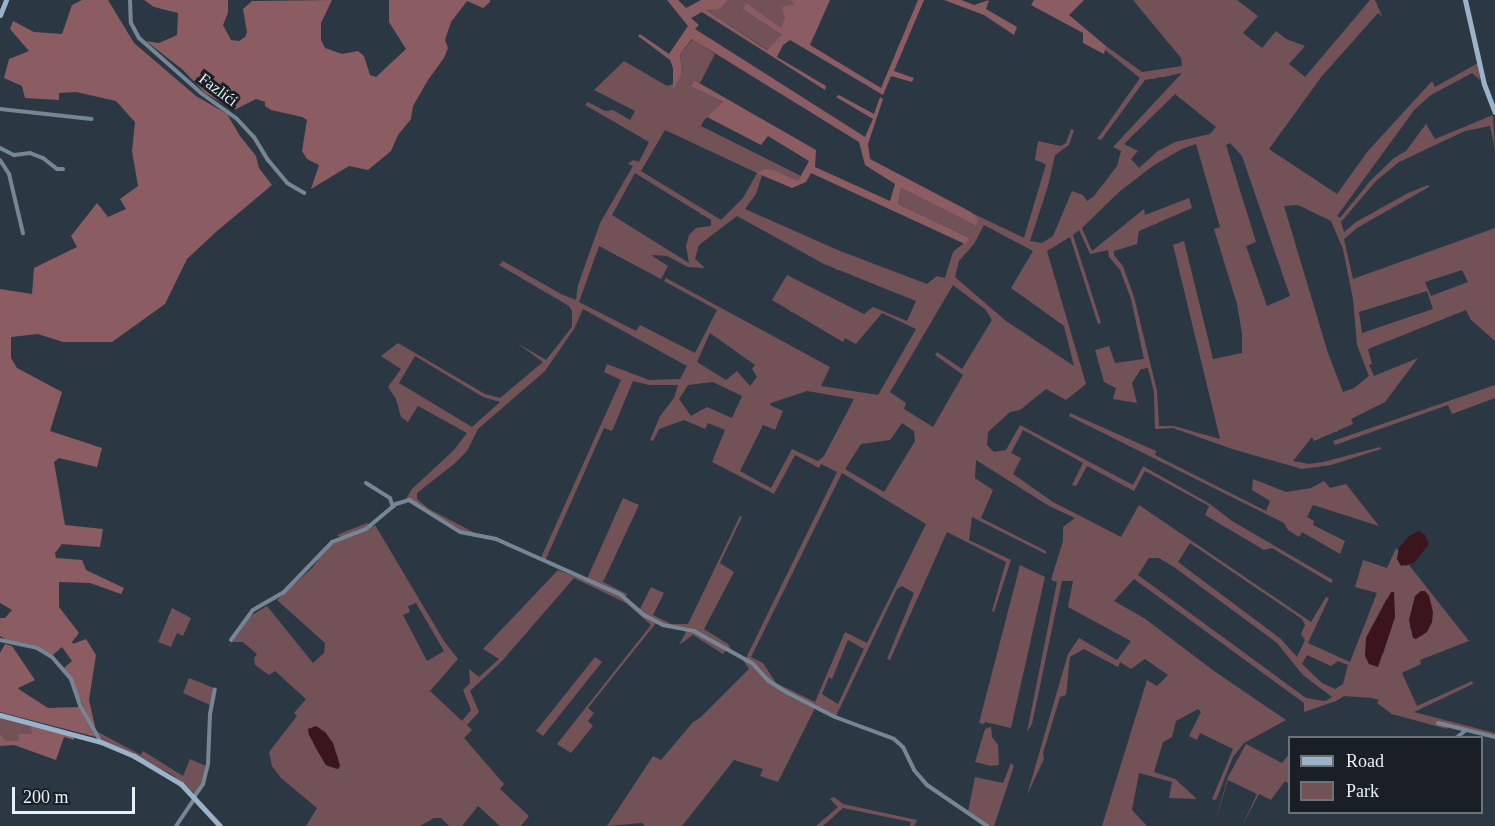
<!DOCTYPE html>
<meta charset="utf-8">
<style>
body{margin:0}
#map{position:relative;width:1495px;height:826px;overflow:hidden;background:#2b3844;font-family:Georgia,serif}
div>[style]{position:absolute}
[style*='--x']{left:calc(var(--x)*1px);top:calc(var(--y)*1px);width:calc(var(--w)*1px);rotate:calc(var(--a)*1deg)}
.green>*{inset:0;background:#725256}
.forest>*{inset:0;background:#8b5c62}
.water>*{inset:0;background:#3b141c}
.street>*{height:4px;margin:-2px;padding:0 2px;transform-origin:2px;border-radius:2px;background:#778694}
.secondary>*{height:5px;margin:-2.5px;padding:0 2.5px;transform-origin:2.5px;border-radius:2.5px;background:#9ab3ca}
span{translate:-50% -50%;white-space:nowrap;text-align:center;line-height:1.15;-webkit-text-stroke:6px #191f24;paint-order:stroke}
.street-label{font-size:16px;color:#e6eef6}
.legend{position:absolute;left:1288px;top:736px;width:195px;height:78px;box-sizing:border-box;background:#191f24;border:2px solid #6b7278;margin:0;padding:8px 10px;list-style:none;font-size:18px;color:#e6eef6}
.legend li{display:flex;align-items:center;gap:12px;height:30px}
.legend b{width:30px;border:2px solid #6b7278}
.scale{position:absolute;left:12px;top:787px;width:123px;height:27px;box-sizing:border-box;border:3px solid #e6eef6;border-top:0;padding-left:8px;font-size:18px;line-height:21px;white-space:nowrap;color:#e6eef6;-webkit-text-stroke:4px #191f24;paint-order:stroke}
</style>
<div id="map">
<div class="green">
<div style="clip-path:polygon(728px 0,790px 0,796px 4px,781px 29px,746px 4px,744px 9px,783px 36px,768px 50px,706px 10px)"></div>
<div style="clip-path:polygon(evenodd,1133px 0,1237px 0,1258px 16px,1243px 33px,1262px 48px,1276px 31px,1286px 39px,1305px 46px,1289px 64px,1305px 77px,1370px 0,1375px 0,1382px 16px,1378px 13px,1322px 76px,1269px 149px,1337px 194px,1368px 151px,1432px 81px,1435px 87px,1478px 63px,1480px 80px,1472px 73px,1431px 95px,1415px 109px,1337px 216px,1340px 218px,1371px 180px,1394px 158px,1406px 151px,1426px 124px,1435px 139px,1493px 115px,1495px 150px,1490px 126px,1465px 131px,1399px 162px,1376px 181px,1341px 222px,1344px 232px,1356px 222px,1408px 193px,1428px 185px,1429px 187px,1357px 228px,1344px 239px,1353px 279px,1495px 228px,1495px 341px,1471px 320px,1466px 310px,1368px 349px,1372px 364px,1369px 365px,1374px 376px,1418px 358px,1385px 402px,1351px 419px,1353px 424px,1314px 441px,1312px 437px,1293px 461px,1309px 464px,1323px 462px,1380px 447px,1381px 449px,1331px 465px,1302px 469px,1232px 449px,1173px 428px,1155px 429px,1154px 392px,1148px 368px,1141px 369px,1132px 383px,1137px 403px,1113px 399px,1116px 388px,1104px 382px,1095px 350px,1109px 346px,1115px 363px,1144px 359px,1131px 299px,1120px 270px,1109px 257px,1108px 250px,1090px 254px,1079px 230px,1073px 235px,1101px 323px,1098px 324px,1070px 237px,1047px 251px,1086px 384px,1066px 400px,1046px 389px,1020px 410px,1010px 412px,988px 432px,987px 445px,994px 452px,1006px 450px,1020px 425px,1133px 485px,1143px 466px,1210px 504px,1232px 521px,1333px 580px,1331px 583px,1272px 548px,1264px 550px,1205px 515px,1209px 506px,1145px 471px,1134px 491px,1087px 466px,1076px 486px,1072px 485px,1083px 463px,1023px 430px,1011px 453px,1021px 458px,1013px 474px,1053px 502px,1121px 537px,1139px 505px,1311px 622px,1326px 597px,1329px 598px,1308px 643px,1350px 662px,1377px 593px,1355px 587px,1363px 560px,1387px 568px,1396px 548px,1399px 551px,1397px 559px,1406px 566px,1409px 565px,1469px 641px,1420px 660px,1421px 664px,1402px 673px,1417px 706px,1472px 681px,1473px 684px,1414px 712px,1495px 733px,1495px 736px,1449px 725px,1447px 729px,1392px 714px,1377px 703px,1379px 700px,1372px 698px,1344px 696px,1336px 701px,1304px 712px,1304px 703px,1134px 579px,1114px 601px,1144px 618px,1214px 671px,1286px 720px,1244px 743px,1233px 757px,1216px 800px,1212px 799px,1233px 749px,1200px 733px,1197px 740px,1189px 736px,1201px 712px,1198px 709px,1176px 721px,1172px 737px,1163px 742px,1154px 772px,1175px 779px,1197px 799px,1169px 798px,1172px 782px,1139px 773px,1132px 810px,1147px 826px,1102px 826px,1147px 680px,1157px 686px,1168px 675px,1145px 659px,1131px 669px,1120px 662px,1118px 667px,1084px 649px,1070px 657px,1066px 695px,1060px 697px,1043px 753px,1044px 759px,1027px 795px,1068px 654px,1079px 638px,1117px 660px,1131px 641px,1068px 607px,1073px 581px,1062px 581px,1032px 724px,1027px 732px,1057px 582px,1051px 580px,1063px 541px,1063px 527px,1075px 518px,1049px 506px,976px 460px,975px 478px,993px 490px,981px 518px,1046px 551px,1046px 554px,972px 517px,969px 540px,1011px 560px,994px 612px,992px 611px,1006px 562px,947px 532px,890px 660px,887px 659px,914px 593px,902px 586px,897px 589px,836px 716px,816px 706px,778px 782px,760px 776px,763px 769px,734px 760px,682px 826px,645px 826px,642px 823px,607px 826px,653px 756px,661px 760px,693px 722px,700px 718px,749px 669px,742px 659px,745px 660px,837px 472px,821px 464px,819px 468px,795px 455px,774px 494px,712px 462px,725px 430px,708px 423px,705px 429px,684px 420px,659px 429px,653px 441px,650px 440px,660px 416px,674px 398px,678px 385px,649px 385px,633px 381px,612px 431px,604px 428px,545px 561px,540px 560px,621px 380px,604px 372px,607px 364px,649px 380px,680px 379px,687px 366px,583px 309px,574px 329px,545px 371px,478px 429px,467px 451px,454px 464px,417px 493px,417px 499px,429px 509px,479px 535px,467px 534px,406px 499px,412px 489px,454px 450px,467px 433px,418px 406px,408px 422px,401px 417px,396px 399px,388px 387px,401px 369px,381px 356px,398px 343px,485px 394px,500px 398px,543px 362px,517px 343px,546px 360px,572px 327px,572px 311px,569px 306px,499px 265px,503px 261px,561px 294px,576px 300px,578px 285px,600px 223px,633px 166px,628px 164px,633px 160px,639px 162px,649px 142px,585px 105px,588px 102px,605px 111px,613px 110px,630px 120px,635px 111px,594px 90px,624px 61px,667px 86px,673px 84px,673px 89px,682px 73px,680px 54px,693px 39px,715px 54px,700px 83px,694px 80px,691px 85px,724px 103px,704px 120px,701px 126px,801px 176px,798px 182px,774px 170px,758px 173px,762px 175px,756px 194px,745px 209px,840px 251px,927px 284px,937px 276px,945px 278px,953px 252px,970px 238px,898px 204px,901px 188px,976px 226px,978px 222px,974px 214px,1024px 238px,1046px 164px,1035px 160px,1038px 141px,1061px 146px,1066px 143px,1071px 129px,1074px 130px,1069px 145px,1055px 155px,1048px 186px,1030px 241px,1042px 243px,1053px 236px,1072px 191px,1083px 195px,1087px 201px,1094px 196px,1117px 166px,1121px 151px,1113px 147px,1182px 73px,1145px 80px,1101px 140px,1097px 139px,1140px 78px,1105px 50px,1106px 46px,1142px 72px,1182px 66px,1181px 58px,1133px 0,1175px 94px,1216px 127px,1210px 134px,1175px 142px,1158px 151px,1139px 168px,1131px 159px,1138px 151px,1124px 144px,1175px 94px,1133px 0,665px 130px,757px 173px,743px 198px,721px 220px,641px 171px,665px 130px,1133px 0,1230px 143px,1242px 156px,1290px 296px,1267px 306px,1246px 246px,1256px 242px,1226px 145px,1230px 143px,1133px 0,1196px 144px,1220px 227px,1214px 229px,1237px 304px,1242px 334px,1242px 353px,1213px 359px,1184px 241px,1173px 245px,1220px 439px,1174px 426px,1159px 426px,1157px 391px,1134px 297px,1123px 266px,1114px 255px,1114px 251px,1137px 244px,1139px 231px,1192px 208px,1189px 198px,1145px 215px,1144px 209px,1092px 251px,1082px 228px,1119px 192px,1154px 165px,1182px 149px,1196px 144px,1133px 0,635px 173px,711px 220px,711px 226px,696px 228px,689px 235px,686px 246px,689px 263px,612px 215px,635px 173px,1133px 0,1298px 205px,1331px 221px,1343px 249px,1353px 299px,1357px 345px,1369px 376px,1354px 388px,1343px 392px,1328px 353px,1284px 206px,1298px 205px,1133px 0,737px 216px,824px 264px,916px 301px,907px 321px,873px 307px,864px 314px,787px 275px,772px 300px,843px 342px,845px 338px,856px 344px,882px 313px,916px 329px,878px 395px,821px 386px,830px 367px,666px 278px,664px 281px,717px 310px,695px 353px,640px 325px,636px 331px,579px 302px,599px 246px,661px 279px,668px 266px,651px 255px,667px 256px,688px 267px,705px 268px,695px 259px,699px 245px,737px 216px,1133px 0,984px 225px,1033px 251px,1011px 288px,1064px 326px,1074px 366px,1006px 321px,955px 277px,959px 261px,974px 244px,984px 225px,1133px 0,1462px 270px,1468px 282px,1431px 296px,1425px 282px,1462px 270px,1133px 0,953px 285px,986px 310px,992px 320px,962px 369px,937px 352px,935px 355px,963px 375px,933px 427px,904px 409px,906px 403px,890px 392px,953px 285px,1133px 0,1427px 291px,1433px 309px,1362px 333px,1359px 312px,1427px 291px,1133px 0,710px 333px,755px 365px,752px 369px,757px 377px,750px 386px,737px 371px,726px 380px,697px 362px,710px 333px,1133px 0,415px 356px,483px 397px,500px 402px,472px 427px,399px 383px,415px 356px,1133px 0,713px 382px,742px 396px,732px 418px,707px 407px,691px 416px,679px 399px,688px 385px,713px 382px,1133px 0,807px 391px,854px 399px,824px 456px,818px 461px,792px 449px,771px 488px,740px 471px,763px 425px,775px 430px,783px 411px,770px 405px,771px 403px,807px 391px,1133px 0,902px 423px,914px 431px,915px 441px,884px 492px,845px 469px,861px 444px,890px 440px,902px 423px,1133px 0,842px 473px,926px 524px,867px 643px,845px 632px,815px 702px,776px 683px,763px 663px,751px 657px,842px 473px,1133px 0,1190px 543px,1302px 619px,1305px 625px,1301px 634px,1305px 640px,1297px 657px,1281px 639px,1178px 562px,1190px 543px,1133px 0,1149px 558px,1159px 558px,1174px 567px,1277px 643px,1303px 675px,1332px 697px,1325px 701px,1306px 698px,1138px 575px,1149px 558px,1133px 0,1415px 596px,1432px 622px,1422px 636px,1410px 628px,1415px 596px,1133px 0,1387px 598px,1395px 617px,1383px 654px,1366px 638px,1387px 598px,1133px 0,848px 640px,864px 649px,838px 704px,822px 694px,829px 677px,832px 679px,848px 640px,1133px 0,1307px 655px,1331px 666px,1338px 661px,1348px 665px,1343px 684px,1335px 689px,1322px 683px,1302px 664px,1307px 655px)"></div>
<div style="clip-path:polygon(1495px 385px,1495px 398px,1452px 414px,1448px 405px,1335px 445px,1333px 441px)"></div>
<div style="clip-path:polygon(1070px 413px,1156px 451px,1155px 455px,1266px 511px,1270px 501px,1252px 490px,1253px 479px,1286px 492px,1311px 488px,1324px 481px,1330px 488px,1346px 484px,1379px 526px,1313px 505px,1307px 517px,1314px 521px,1313px 525px,1345px 541px,1340px 554px,1302px 532px,1299px 537px,1288px 530px,1284px 523px,1069px 416px)"></div>
<div style="clip-path:polygon(evenodd,623px 498px,639px 505px,603px 582px,627px 594px,626px 597px,640px 609px,651px 587px,664px 593px,653px 615px,671px 624px,688px 624px,740px 516px,742px 517px,720px 563px,734px 572px,704px 629px,728px 644px,733px 653px,727px 649px,723px 654px,693px 635px,679px 645px,686px 632px,681px 628px,668px 628px,656px 623px,588px 708px,594px 713px,588px 721px,593px 726px,571px 753px,557px 744px,651px 625px,626px 603px,574px 578px,502px 661px,470px 691px,479px 712px,467px 725px,472px 730px,464px 738px,504px 784px,500px 789px,529px 816px,521px 826px,500px 826px,478px 806px,462px 826px,449px 826px,441px 818px,434px 818px,420px 826px,306px 826px,317px 808px,281px 778px,272px 766px,269px 752px,297px 716px,294px 713px,306px 699px,275px 671px,269px 675px,255px 665px,254px 658px,257px 654px,243px 642px,233px 642px,228px 648px,250px 616px,267px 606px,313px 663px,324px 653px,325px 643px,277px 600px,312px 568px,326px 549px,340px 537px,337px 535px,367px 523px,372px 527px,375px 525px,444px 641px,458px 659px,430px 691px,462px 721px,471px 710px,463px 690px,470px 683px,469px 669px,479px 677px,499px 659px,483px 649px,558px 570px,586px 581px,623px 498px,416px 603px,444px 651px,427px 661px,403px 615px,410px 612px,408px 606px,416px 603px,623px 498px,313px 728px,326px 733px,337px 755px,340px 766px,337px 769px,327px 766px,315px 747px,308px 729px,313px 728px)"></div>
<div style="clip-path:polygon(1020px 565px,1045px 577px,1011px 728px,985px 722px,984px 724px,979px 723px)"></div>
<div style="clip-path:polygon(172px 608px,191px 618px,183px 636px,177px 633px,171px 647px,158px 642px)"></div>
<div style="clip-path:polygon(595px 657px,602px 662px,543px 736px,536px 731px)"></div>
<div style="clip-path:polygon(189px 678px,214px 688px,210px 705px,183px 693px)"></div>
<div style="clip-path:polygon(0 717px,30px 726px,32px 734px,19px 741px,6px 741px,0 733px)"></div>
<div style="clip-path:polygon(991px 727px,992px 737px,998px 745px,999px 765px,991px 766px,975px 762px,985px 729px)"></div>
<div style="clip-path:polygon(96px 731px,141px 755px,143px 751px,183px 776px,190px 759px,206px 766px,199px 790px,194px 793px,171px 774px,104px 741px)"></div>
<div style="clip-path:polygon(1246px 744px,1282px 763px,1289px 754px,1289px 784px,1285px 781px,1271px 800px,1259px 794px,1242px 826px,1257px 794px,1228px 780px,1214px 826px,1228px 777px)"></div>
<div style="clip-path:polygon(1011px 763px,1014px 766px,994px 826px,989px 826px,968px 812px,975px 777px,1003px 783px)"></div>
<div style="clip-path:polygon(834px 797px,843px 804px,917px 820px,914px 826px,910px 826px,911px 822px,843px 808px,823px 826px,816px 826px,838px 807px,830px 799px)"></div>
</div>
<div class="forest">
<div style="clip-path:polygon(82px 0,108px 0,134px 43px,196px 96px,227px 114px,240px 136px,256px 156px,259px 168px,272px 185px,217px 231px,187px 259px,165px 304px,112px 342px,63px 342px,38px 334px,11px 337px,11px 358px,17px 368px,62px 392px,50px 431px,102px 448px,97px 467px,59px 458px,54px 462px,65px 525px,103px 529px,100px 547px,62px 544px,55px 553px,56px 558px,82px 560px,86px 570px,124px 588px,121px 594px,90px 583px,59px 582px,59px 607px,79px 633px,72px 642px,73px 644px,86px 639px,96px 655px,89px 700px,96px 731px,64px 668px,72px 661px,62px 647px,53px 655px,29px 644px,12px 643px,0 636px,0 618px,5px 618px,12px 610px,0 603px,0 289px,32px 294px,34px 268px,77px 247px,71px 236px,97px 203px,108px 217px,126px 209px,120px 199px,138px 186px,132px 151px,135px 122px,116px 101px,76px 92px,59px 93px,59px 100px,25px 98px,22px 86px,4px 78px,9px 59px,29px 51px,10px 29px,13px 21px,34px 32px,62px 34px,72px 5px)"></div>
<div style="clip-path:polygon(144px 0,228px 0,228px 13px,223px 25px,231px 40px,239px 41px,245px 37px,247px 32px,243px 9px,252px 1px,332px 0,321px 23px,321px 40px,325px 48px,342px 54px,358px 51px,364px 56px,370px 75px,376px 77px,406px 49px,389px 22px,389px 0,490px 0,490px 2px,483px 8px,467px 1px,451px 22px,445px 40px,448px 48px,444px 58px,428px 80px,413px 106px,411px 119px,398px 135px,391px 151px,368px 170px,349px 166px,311px 189px,319px 165px,307px 159px,302px 151px,307px 120px,302px 117px,271px 110px,265px 106px,265px 102px,256px 99px,234px 110px,205px 93px,183px 70px,146px 41px,159px 43px,177px 35px,178px 13px,154px 7px)"></div>
<div style="clip-path:polygon(667px 0,678px 0,686px 8px,701px 0,728px 0,719px 9px,706px 10px,767px 50px,782px 35px,743px 9px,746px 3px,781px 28px,785px 18px,782px 7px,795px 4px,790px 0,830px 0,810px 45px,881px 88px,918px 0,924px 0,894px 71px,914px 78px,912px 82px,891px 76px,883px 95px,790px 40px,783px 45px,777px 57px,826px 86px,825px 90px,702px 12px,691px 18px,699px 25px,695px 29px,865px 137px,873px 119px,836px 97px,839px 95px,874px 114px,880px 97px,883px 99px,868px 144px,870px 159px,971px 212px,977px 217px,978px 222px,976px 226px,901px 188px,898px 204px,970px 238px,965px 244px,811px 173px,806px 182px,792px 188px,757px 173px,765px 169px,774px 170px,798px 181px,809px 161px,768px 136px,761px 145px,707px 117px,723px 102px,691px 86px,694px 80px,816px 150px,815px 167px,890px 201px,895px 184px,865px 165px,859px 142px,692px 39px,680px 54px,682px 73px,673px 90px,673px 68px,670px 60px,638px 36px,640px 34px,669px 54px,688px 26px)"></div>
<div style="clip-path:polygon(944px 0,961px 0,974px 5px,989px 0,986px 9px,1017px 27px,1014px 35px,984px 15px)"></div>
<div style="clip-path:polygon(1034px 0,1084px 0,1069px 15px,1106px 46px,1104px 54px,1083px 43px,1083px 33px,1031px 5px)"></div>
<div style="clip-path:polygon(5px 644px,12px 646px,35px 680px,18px 688px,20px 690px,48px 708px,80px 707px,96px 737px,0 712px,0 653px)"></div>
<div style="clip-path:polygon(30px 726px,74px 737px,74px 740px,64px 737px,56px 760px,14px 745px,0 746px,0 733px,6px 741px,19px 741px,19px 734px,32px 734px)"></div>
</div>
<div class="water">
<div style="clip-path:polygon(1419px 531px,1425px 535px,1429px 544px,1414px 563px,1401px 566px,1397px 559px,1399px 548px,1409px 536px)"></div>
<div style="clip-path:polygon(1421px 591px,1425px 591px,1429px 596px,1433px 612px,1432px 622px,1427px 632px,1416px 639px,1413px 638px,1409px 620px,1415px 596px)"></div>
<div style="clip-path:polygon(1391px 592px,1394px 592px,1395px 617px,1378px 667px,1369px 664px,1365px 656px,1366px 638px)"></div>
<div style="clip-path:polygon(316px 726px,325px 732px,333px 743px,340px 766px,338px 769px,325px 764px,309px 735px,308px 729px)"></div>
</div>
<div class="street">
<div style="--x:130;--y:0;--w:23;--a:88"></div>
<div style="--x:131;--y:23;--w:17;--a:62"></div>
<div style="--x:139;--y:38;--w:83;--a:41.6"></div>
<div style="--x:201;--y:93;--w:44;--a:35.8"></div>
<div style="--x:237;--y:119;--w:25;--a:47"></div>
<div style="--x:254;--y:137;--w:27;--a:59"></div>
<div style="--x:268;--y:160;--w:30;--a:50"></div>
<div style="--x:287;--y:183;--w:20;--a:30"></div>
<div style="--x:0;--y:109;--w:92;--a:6.3"></div>
<div style="--x:0;--y:148;--w:16;--a:27"></div>
<div style="--x:14;--y:155;--w:16;--a:-7"></div>
<div style="--x:30;--y:153;--w:14;--a:21"></div>
<div style="--x:43;--y:158;--w:18;--a:38"></div>
<div style="--x:57;--y:169;--w:6;--a:0"></div>
<div style="--x:0;--y:160;--w:17;--a:57"></div>
<div style="--x:9;--y:174;--w:61;--a:76.7"></div>
<div style="--x:366;--y:483;--w:28;--a:32"></div>
<div style="--x:390;--y:498;--w:9;--a:72"></div>
<div style="--x:0;--y:640;--w:38;--a:12"></div>
<div style="--x:37;--y:648;--w:17;--a:31"></div>
<div style="--x:52;--y:657;--w:29;--a:49"></div>
<div style="--x:71;--y:679;--w:28;--a:71"></div>
<div style="--x:80;--y:705;--w:43;--a:60.4"></div>
<div style="--x:231;--y:640;--w:37;--a:-54"></div>
<div style="--x:253;--y:610;--w:34;--a:-30"></div>
<div style="--x:283;--y:593;--w:71;--a:-46.1"></div>
<div style="--x:332;--y:542;--w:36;--a:-21"></div>
<div style="--x:366;--y:529;--w:39;--a:-40"></div>
<div style="--x:396;--y:504;--w:14;--a:-17"></div>
<div style="--x:409;--y:500;--w:60;--a:32.1"></div>
<div style="--x:460;--y:532;--w:37;--a:11"></div>
<div style="--x:496;--y:539;--w:137;--a:24.1"></div>
<div style="--x:621;--y:595;--w:30;--a:41"></div>
<div style="--x:644;--y:615;--w:21;--a:28"></div>
<div style="--x:663;--y:625;--w:32;--a:11"></div>
<div style="--x:694;--y:631;--w:66;--a:28.9"></div>
<div style="--x:752;--y:663;--w:25;--a:47"></div>
<div style="--x:769;--y:681;--w:20;--a:33"></div>
<div style="--x:786;--y:692;--w:55;--a:27"></div>
<div style="--x:835;--y:717;--w:63;--a:20.4"></div>
<div style="--x:894;--y:739;--w:12;--a:42"></div>
<div style="--x:903;--y:747;--w:25;--a:64"></div>
<div style="--x:914;--y:770;--w:20;--a:49"></div>
<div style="--x:927;--y:785;--w:73;--a:34.3"></div>
<div style="--x:1438;--y:723;--w:59;--a:13.8"></div>
<div style="--x:1456;--y:738;--w:11;--a:-38"></div>
<div style="--x:194;--y:797;--w:16;--a:-55"></div>
<div style="--x:203;--y:784;--w:21;--a:-76"></div>
<div style="--x:208;--y:764;--w:50;--a:-87.7"></div>
<div style="--x:210;--y:714;--w:25;--a:-79"></div>
<div style="--x:176;--y:826;--w:34;--a:-56"></div>
</div>
<div class="secondary">
<div style="--x:1465;--y:0;--w:86;--a:77.3"></div>
<div style="--x:1484;--y:84;--w:30;--a:69"></div>
<div style="--x:0;--y:15;--w:16;--a:-68"></div>
<div style="--x:0;--y:715;--w:105;--a:15"></div>
<div style="--x:101;--y:742;--w:36;--a:23"></div>
<div style="--x:134;--y:756;--w:55;--a:30.8"></div>
<div style="--x:181;--y:784;--w:57;--a:47.1"></div>
</div>
<div class="street-label">
<span style="left:218px;top:90px;rotate:37deg">Fazlići</span>
</div>
<ul class="legend">
<li><b style="height:8px;background:#9ab3ca"></b>Road</li>
<li><b style="height:16px;background:#725256"></b>Park</li>
</ul>
<div class="scale">200 m</div>
</div>
